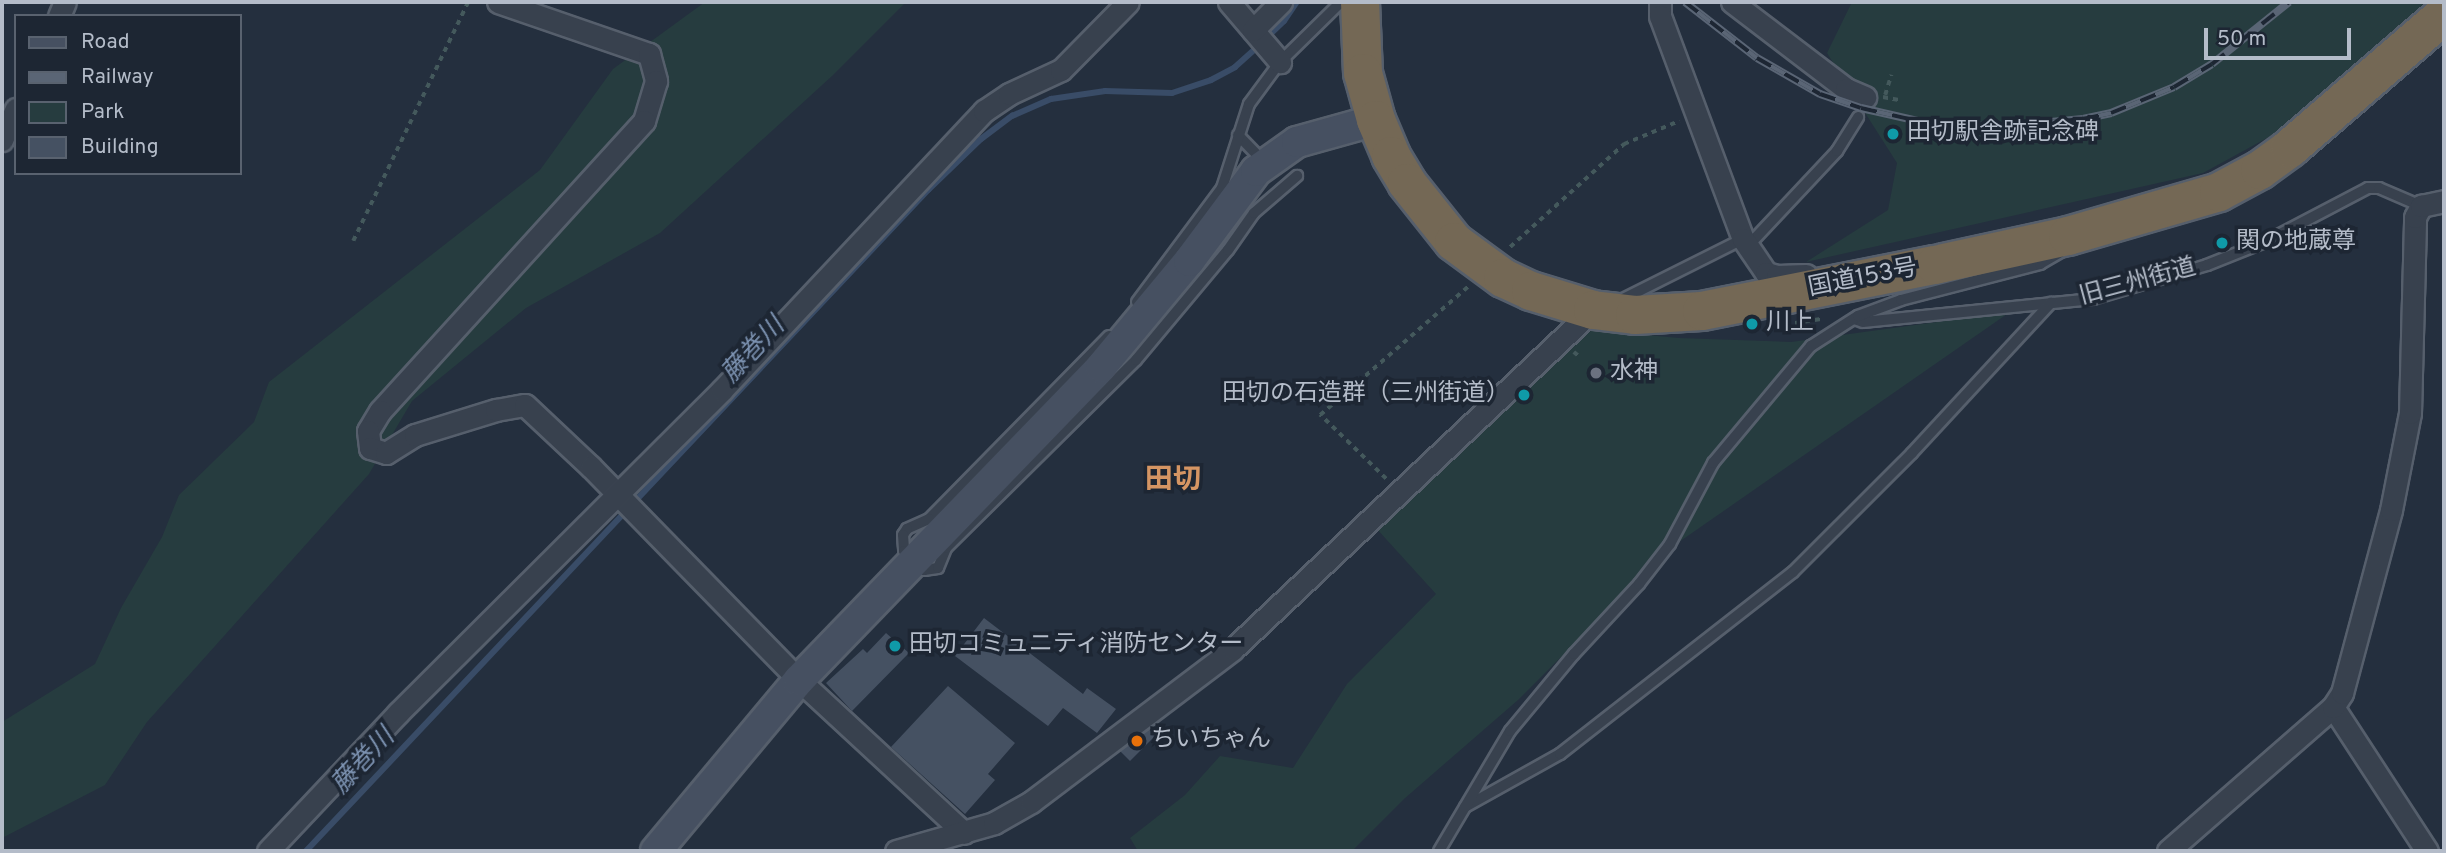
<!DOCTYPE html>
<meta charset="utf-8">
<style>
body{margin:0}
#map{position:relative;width:2446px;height:853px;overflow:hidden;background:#242f3e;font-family:Overpass,"Noto Sans JP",sans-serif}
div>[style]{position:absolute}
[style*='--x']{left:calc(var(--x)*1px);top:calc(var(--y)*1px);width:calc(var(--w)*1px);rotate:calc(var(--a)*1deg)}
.green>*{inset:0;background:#263c3f}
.stream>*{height:6px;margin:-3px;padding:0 3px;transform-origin:3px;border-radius:3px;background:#394c67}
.building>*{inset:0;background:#455162}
.path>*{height:3.5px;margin-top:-1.75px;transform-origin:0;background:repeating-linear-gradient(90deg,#44595c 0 5px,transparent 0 10px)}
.roads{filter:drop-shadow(2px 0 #565f6c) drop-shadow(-2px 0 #565f6c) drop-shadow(0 2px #565f6c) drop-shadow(0 -2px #565f6c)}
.lane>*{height:10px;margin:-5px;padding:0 5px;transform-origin:5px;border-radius:5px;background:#38414e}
.street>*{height:21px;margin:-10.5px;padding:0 10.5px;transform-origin:10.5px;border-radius:10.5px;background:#38414e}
.secondary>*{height:30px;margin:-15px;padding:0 15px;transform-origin:15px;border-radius:15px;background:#465061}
.highway>*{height:38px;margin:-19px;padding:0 19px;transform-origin:19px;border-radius:19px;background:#746855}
.rail>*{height:8px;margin-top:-4px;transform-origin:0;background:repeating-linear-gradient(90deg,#1d2633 0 16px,#5a6575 0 32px);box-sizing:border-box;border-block:2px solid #5a6575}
.dots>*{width:19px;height:19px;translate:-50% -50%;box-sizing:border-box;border:4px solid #1d2633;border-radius:50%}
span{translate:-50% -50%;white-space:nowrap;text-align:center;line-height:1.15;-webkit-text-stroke:7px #1d2633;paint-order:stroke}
.poi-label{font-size:24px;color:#b4bcc9}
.left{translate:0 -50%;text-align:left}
.right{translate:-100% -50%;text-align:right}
.street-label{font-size:24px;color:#b4bcc9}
.water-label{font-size:26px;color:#7c92b1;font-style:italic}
.quarter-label{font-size:28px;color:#d59563;font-weight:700}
.frame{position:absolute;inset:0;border:4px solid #b4bcc9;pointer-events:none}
.legend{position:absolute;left:14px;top:14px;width:228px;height:161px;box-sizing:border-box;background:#1d2633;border:2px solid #59626f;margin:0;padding:9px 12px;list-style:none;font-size:21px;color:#b4bcc9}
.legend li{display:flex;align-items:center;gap:14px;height:35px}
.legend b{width:35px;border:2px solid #59626f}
.scale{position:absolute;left:2204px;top:28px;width:147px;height:32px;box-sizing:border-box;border:4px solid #b4bcc9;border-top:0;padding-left:9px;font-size:21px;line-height:24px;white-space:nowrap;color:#b4bcc9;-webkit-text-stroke:5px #1d2633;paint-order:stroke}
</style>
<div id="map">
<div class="green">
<div style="clip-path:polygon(705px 2px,906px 2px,832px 76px,660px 233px,526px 308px,412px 401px,369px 474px,147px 722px,105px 785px,2px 838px,2px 722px,95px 664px,121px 608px,162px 537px,179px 495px,254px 422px,269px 382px,540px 170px,613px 69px)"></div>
<div style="clip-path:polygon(1852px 2px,2433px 2px,2289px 126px,2203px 173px,1806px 262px,1888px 210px,1897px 163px,1827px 53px)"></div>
<div style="clip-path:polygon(2010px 312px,1669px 549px,1518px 700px,1404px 799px,1352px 851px,1138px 851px,1130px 838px,1185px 795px,1220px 756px,1293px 768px,1347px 684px,1436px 594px,1376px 528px,1476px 430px,1592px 330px,1679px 338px,1791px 342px)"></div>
</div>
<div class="stream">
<div style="--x:306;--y:851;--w:908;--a:-46.74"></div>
<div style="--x:928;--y:190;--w:74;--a:-43.9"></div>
<div style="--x:981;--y:139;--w:39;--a:-37"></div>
<div style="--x:1012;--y:116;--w:43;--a:-23.6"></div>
<div style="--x:1051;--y:99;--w:55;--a:-8.4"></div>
<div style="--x:1105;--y:91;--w:67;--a:1.7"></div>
<div style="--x:1172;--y:93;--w:41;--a:-18.4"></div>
<div style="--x:1211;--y:80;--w:27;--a:-28"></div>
<div style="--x:1235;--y:67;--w:30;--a:-42"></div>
<div style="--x:1257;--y:47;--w:37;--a:-44"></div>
<div style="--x:1284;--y:21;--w:23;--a:-56"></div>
</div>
<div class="building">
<div style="clip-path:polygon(984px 618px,1083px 694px,1087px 688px,1116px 709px,1097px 733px,1063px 708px,1048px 726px,955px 656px)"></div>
<div style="clip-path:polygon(886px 633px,909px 653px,852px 711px,826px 683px,863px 649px,867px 653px)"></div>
<div style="clip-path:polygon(948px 686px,1015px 743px,988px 774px,995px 780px,965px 814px,891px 747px)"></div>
<div style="clip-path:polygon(1149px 729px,1155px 736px,1130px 761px,1120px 751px)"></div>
</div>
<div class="path">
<div style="--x:1885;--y:95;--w:21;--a:-73"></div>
<div style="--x:1883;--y:97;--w:16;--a:11"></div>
<div style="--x:353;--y:241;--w:265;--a:-64.3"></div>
<div style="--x:1510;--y:247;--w:154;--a:-42.1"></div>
<div style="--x:1624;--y:144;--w:60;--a:-22.7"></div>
<div style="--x:1795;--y:323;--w:26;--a:-9"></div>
<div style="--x:1574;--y:352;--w:9;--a:41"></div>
<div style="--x:1386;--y:479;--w:92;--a:-135.9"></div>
<div style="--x:1320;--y:415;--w:196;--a:-40.9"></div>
</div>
<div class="roads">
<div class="lane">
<div style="--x:1238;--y:135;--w:28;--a:46"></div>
<div style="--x:1747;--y:247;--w:132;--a:-46.8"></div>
<div style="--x:1837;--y:151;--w:40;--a:-58"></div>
<div style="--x:1137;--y:302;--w:142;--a:-53.3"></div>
<div style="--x:1222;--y:188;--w:88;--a:-72.2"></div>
<div style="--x:1249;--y:104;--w:52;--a:-53.6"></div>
<div style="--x:1280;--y:62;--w:86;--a:-44.5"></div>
<div style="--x:1617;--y:302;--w:141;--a:-26.6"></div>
<div style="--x:1854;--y:319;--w:9;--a:18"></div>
<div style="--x:1863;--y:322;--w:231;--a:-5.7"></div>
<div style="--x:2093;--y:299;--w:119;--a:-16.6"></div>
<div style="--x:2207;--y:265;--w:62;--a:-21.6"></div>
<div style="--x:2265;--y:242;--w:116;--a:-27.7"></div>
<div style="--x:2368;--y:188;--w:11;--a:0"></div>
<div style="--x:2379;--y:188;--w:46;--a:23.2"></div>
<div style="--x:1109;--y:336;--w:257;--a:134.5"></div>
<div style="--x:929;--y:519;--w:24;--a:156"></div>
<div style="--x:907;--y:529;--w:7;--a:124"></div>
<div style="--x:903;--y:535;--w:16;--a:86"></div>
<div style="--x:904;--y:551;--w:13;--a:45"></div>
<div style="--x:913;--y:560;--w:15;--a:42"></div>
<div style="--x:924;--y:570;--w:14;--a:-8"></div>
<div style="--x:938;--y:568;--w:22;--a:-68"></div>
<div style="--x:946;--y:548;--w:267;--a:-44.7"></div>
<div style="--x:1136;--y:360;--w:143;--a:-50.1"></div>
<div style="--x:1228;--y:250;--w:45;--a:-54.9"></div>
<div style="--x:1254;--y:213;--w:57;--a:-40.7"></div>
<div style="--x:1465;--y:807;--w:109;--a:-29.2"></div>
<div style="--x:1560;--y:754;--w:296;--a:-38"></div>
<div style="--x:1793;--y:572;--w:168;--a:-45"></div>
<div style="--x:1912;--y:453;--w:205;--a:-47.2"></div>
<div style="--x:1439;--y:851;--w:139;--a:-59.4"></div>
<div style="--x:1510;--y:731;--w:100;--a:-50.3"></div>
<div style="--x:1574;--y:654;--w:96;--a:-47.1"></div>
<div style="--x:1639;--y:584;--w:51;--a:-52.2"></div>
<div style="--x:1670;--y:544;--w:92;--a:-62"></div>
<div style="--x:1713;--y:463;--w:153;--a:-50.1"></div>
<div style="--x:1811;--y:346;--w:56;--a:-32.6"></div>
<div style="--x:1858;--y:316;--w:46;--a:-20.4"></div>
<div style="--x:1901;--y:300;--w:144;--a:-14.5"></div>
<div style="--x:2040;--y:264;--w:24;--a:-30"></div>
</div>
<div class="street">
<div style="--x:498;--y:2;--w:160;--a:19"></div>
<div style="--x:649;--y:54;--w:28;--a:75"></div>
<div style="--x:656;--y:81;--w:42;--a:106.7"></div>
<div style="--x:644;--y:121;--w:392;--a:132.3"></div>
<div style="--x:380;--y:411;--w:23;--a:121"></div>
<div style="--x:368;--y:431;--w:17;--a:83"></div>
<div style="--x:370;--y:448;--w:17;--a:17"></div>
<div style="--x:386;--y:453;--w:34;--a:-32"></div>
<div style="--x:415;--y:435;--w:85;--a:-17.2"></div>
<div style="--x:496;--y:410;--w:29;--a:-10"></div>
<div style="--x:525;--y:405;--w:91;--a:43.2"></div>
<div style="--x:591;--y:467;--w:298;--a:45.7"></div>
<div style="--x:799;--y:680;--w:225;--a:42.8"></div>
<div style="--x:1229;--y:2;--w:79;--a:49.6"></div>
<div style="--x:1660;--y:2;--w:14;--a:90"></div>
<div style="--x:1660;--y:16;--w:238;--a:69.6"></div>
<div style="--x:1743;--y:239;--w:41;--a:55.9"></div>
<div style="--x:1766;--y:273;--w:11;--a:15"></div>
<div style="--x:1777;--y:276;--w:29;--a:-2"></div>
<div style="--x:1732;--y:2;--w:143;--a:37.3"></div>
<div style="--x:1846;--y:89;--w:21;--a:23"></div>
<div style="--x:59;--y:16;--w:15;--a:-67"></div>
<div style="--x:1253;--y:30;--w:40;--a:-45"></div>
<div style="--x:2;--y:140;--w:34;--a:-66"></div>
<div style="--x:2333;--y:707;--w:172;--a:56.9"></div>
<div style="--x:268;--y:851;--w:190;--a:-46.7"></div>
<div style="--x:398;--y:713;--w:457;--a:-44.9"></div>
<div style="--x:722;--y:390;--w:383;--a:-46.8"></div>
<div style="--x:984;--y:111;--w:30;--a:-34"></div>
<div style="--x:1009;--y:94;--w:57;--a:-24.8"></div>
<div style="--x:1061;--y:70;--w:95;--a:-45.4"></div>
<div style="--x:896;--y:851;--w:102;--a:-15.9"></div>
<div style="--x:994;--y:823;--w:43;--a:-29.6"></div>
<div style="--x:1031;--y:802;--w:253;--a:-37.1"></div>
<div style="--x:1233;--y:649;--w:494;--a:-43.3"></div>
<div style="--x:2168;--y:851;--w:219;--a:-41.1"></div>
<div style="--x:2333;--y:707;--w:17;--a:-57"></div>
<div style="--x:2342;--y:693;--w:189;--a:-75"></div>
<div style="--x:2391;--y:510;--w:99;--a:-78.9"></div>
<div style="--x:2410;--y:413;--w:196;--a:-88.5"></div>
<div style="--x:2415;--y:217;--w:13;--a:-61"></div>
<div style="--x:2421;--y:206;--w:24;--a:-12"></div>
</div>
<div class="secondary">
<div style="--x:656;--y:851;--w:223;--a:-50.1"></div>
<div style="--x:799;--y:680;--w:435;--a:-46"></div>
<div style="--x:1101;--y:367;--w:138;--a:-50.3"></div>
<div style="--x:1189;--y:261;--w:112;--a:-53.3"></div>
<div style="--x:1256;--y:171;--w:50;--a:-35.3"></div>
<div style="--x:1297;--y:142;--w:82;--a:-15.6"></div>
</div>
<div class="highway">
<div style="--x:1360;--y:2;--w:71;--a:87.6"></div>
<div style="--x:1363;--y:73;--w:49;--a:74.5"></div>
<div style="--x:1376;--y:120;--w:39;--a:67"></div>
<div style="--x:1391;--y:156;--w:31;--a:59"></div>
<div style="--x:1407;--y:183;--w:75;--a:51.5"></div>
<div style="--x:1454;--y:242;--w:61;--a:36.3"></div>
<div style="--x:1503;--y:278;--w:31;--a:25"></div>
<div style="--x:1531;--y:291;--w:65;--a:17"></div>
<div style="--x:1593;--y:310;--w:42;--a:6.8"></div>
<div style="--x:1635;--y:315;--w:67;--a:-3.4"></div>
<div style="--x:1702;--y:311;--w:237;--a:-11.2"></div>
<div style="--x:1935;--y:265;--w:136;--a:-12.3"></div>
<div style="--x:2068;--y:236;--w:157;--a:-16.2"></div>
<div style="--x:2219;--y:192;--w:47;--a:-28.2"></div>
<div style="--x:2260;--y:170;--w:37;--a:-36"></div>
<div style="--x:2290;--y:148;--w:203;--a:-40.8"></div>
</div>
</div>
<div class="rail">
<div style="--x:1685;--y:2;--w:91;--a:37.9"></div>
<div style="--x:1757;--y:58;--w:73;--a:29.7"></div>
<div style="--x:1820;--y:94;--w:43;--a:18.9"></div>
<div style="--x:1861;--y:108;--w:58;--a:12.8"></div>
<div style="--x:1918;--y:121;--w:80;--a:4.3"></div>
<div style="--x:1998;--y:127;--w:85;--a:-5.4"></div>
<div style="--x:2083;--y:119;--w:29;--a:-12"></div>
<div style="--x:2111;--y:113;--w:68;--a:-22.4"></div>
<div style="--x:2174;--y:87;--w:44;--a:-31.2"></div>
<div style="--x:2212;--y:64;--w:99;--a:-38.8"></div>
</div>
<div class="dots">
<div style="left:1893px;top:134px;background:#0f9aa8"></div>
<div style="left:2222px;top:243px;background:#0f9aa8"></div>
<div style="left:1752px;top:324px;background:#0f9aa8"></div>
<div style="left:1596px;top:373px;background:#6b7280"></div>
<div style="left:1524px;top:395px;background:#0f9aa8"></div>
<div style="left:895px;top:646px;background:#0f9aa8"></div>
<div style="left:1137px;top:741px;background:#e8710a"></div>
</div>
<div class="poi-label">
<span class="left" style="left:1907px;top:134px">田切駅舎跡記念碑</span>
<span class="left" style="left:2236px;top:243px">関の地蔵尊</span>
<span class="left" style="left:1766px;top:324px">川上</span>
<span class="left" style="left:1610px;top:373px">水神</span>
<span class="right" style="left:1510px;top:395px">田切の石造群（三州街道）</span>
<span class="left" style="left:909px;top:646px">田切コミュニティ消防センター</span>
<span class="left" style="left:1151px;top:741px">ちいちゃん</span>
</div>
<div class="street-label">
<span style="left:1863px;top:279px;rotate:-11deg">国道153号</span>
<span style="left:2138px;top:283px;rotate:-15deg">旧三州街道</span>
</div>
<div class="water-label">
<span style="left:754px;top:351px;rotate:-47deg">藤巻川</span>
<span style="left:364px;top:762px;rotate:-47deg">藤巻川</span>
</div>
<div class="quarter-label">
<span style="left:1173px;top:481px">田切</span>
</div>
<div class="frame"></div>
<ul class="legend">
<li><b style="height:9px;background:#465061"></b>Road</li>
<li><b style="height:9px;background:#5a6575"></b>Railway</li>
<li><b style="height:19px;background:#263c3f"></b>Park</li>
<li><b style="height:19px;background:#455162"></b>Building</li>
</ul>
<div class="scale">50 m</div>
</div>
